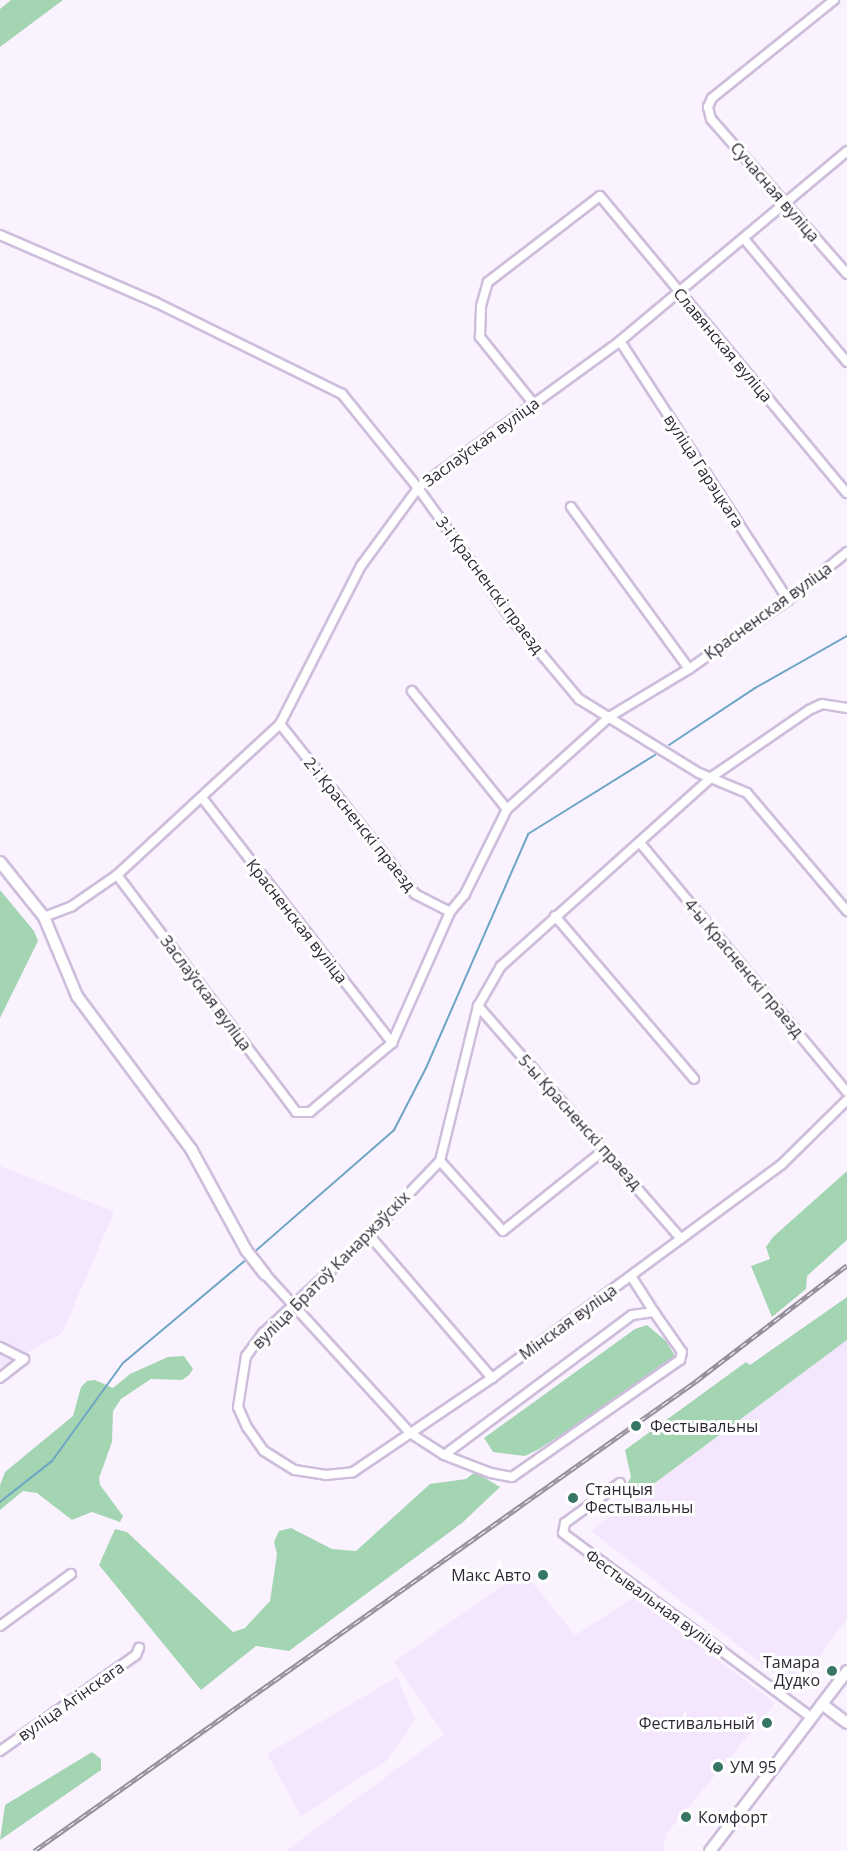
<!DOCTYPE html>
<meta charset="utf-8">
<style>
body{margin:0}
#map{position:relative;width:847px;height:1851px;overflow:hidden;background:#faf2ff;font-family:"Open Sans",sans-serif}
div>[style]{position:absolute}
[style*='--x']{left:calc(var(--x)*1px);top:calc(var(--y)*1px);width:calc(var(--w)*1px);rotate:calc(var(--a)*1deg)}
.built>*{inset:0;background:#f3e6fd}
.green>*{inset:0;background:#a4d5b2}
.stream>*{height:2px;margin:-1px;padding:0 1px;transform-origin:1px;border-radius:1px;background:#6da5c5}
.roads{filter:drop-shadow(2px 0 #cebddb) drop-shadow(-2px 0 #cebddb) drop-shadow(0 2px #cebddb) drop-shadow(0 -2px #cebddb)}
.minor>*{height:8px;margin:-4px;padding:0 4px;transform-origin:4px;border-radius:4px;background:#fff}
.tertiary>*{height:10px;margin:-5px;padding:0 5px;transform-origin:5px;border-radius:5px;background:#fff}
.rail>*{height:4.5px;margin-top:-2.25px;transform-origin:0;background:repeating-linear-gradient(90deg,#fff 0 7px,#97909c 0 14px);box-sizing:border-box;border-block:2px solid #97909c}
.dots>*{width:16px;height:16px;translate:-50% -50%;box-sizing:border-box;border:3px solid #fff;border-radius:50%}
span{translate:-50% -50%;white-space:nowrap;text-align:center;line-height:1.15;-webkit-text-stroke:6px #fff;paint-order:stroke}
.street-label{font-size:16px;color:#2f2834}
.poi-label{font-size:16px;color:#2f2834}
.left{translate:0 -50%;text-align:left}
.right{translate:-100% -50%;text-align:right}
</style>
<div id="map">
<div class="built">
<div style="clip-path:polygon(0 1166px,114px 1212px,62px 1333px,0 1368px)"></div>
<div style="clip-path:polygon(847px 1340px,847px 1618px,809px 1671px,801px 1665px,788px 1684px,591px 1531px)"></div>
<div style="clip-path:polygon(523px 1571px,575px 1635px,635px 1597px,775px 1703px,666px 1834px,663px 1851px,286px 1851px,444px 1734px,394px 1662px)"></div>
<div style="clip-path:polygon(397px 1677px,415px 1720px,386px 1761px,301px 1816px,267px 1754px)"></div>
</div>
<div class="green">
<div style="clip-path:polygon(11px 0,63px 0,0 47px,0 9px)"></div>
<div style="clip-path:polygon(0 890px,34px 931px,38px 941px,0 1018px)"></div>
<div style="clip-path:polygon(847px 1171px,847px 1240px,807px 1276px,806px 1289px,772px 1317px,751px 1266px,770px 1259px,766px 1247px,773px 1237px)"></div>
<div style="clip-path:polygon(847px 1297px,847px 1340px,636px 1497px,626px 1486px,631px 1477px,625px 1450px,746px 1362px,750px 1365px)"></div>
<div style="clip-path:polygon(647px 1325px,666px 1341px,675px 1356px,673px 1363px,539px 1449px,525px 1456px,493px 1452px,484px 1438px,635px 1329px)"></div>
<div style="clip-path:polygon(184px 1356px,193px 1369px,189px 1375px,182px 1380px,151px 1379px,121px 1399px,113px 1411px,112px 1442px,99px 1478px,100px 1485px,123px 1516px,120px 1522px,92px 1512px,72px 1520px,37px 1493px,23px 1491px,0 1510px,0 1485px,5px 1472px,73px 1416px,81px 1387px,87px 1381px,95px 1380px,113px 1388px,130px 1374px,168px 1357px)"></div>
<div style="clip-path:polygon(475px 1472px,500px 1487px,462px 1523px,289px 1651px,256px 1646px,201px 1690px,99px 1565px,115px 1529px,127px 1532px,233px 1632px,245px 1628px,270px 1601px,277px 1554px,274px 1542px,279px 1531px,291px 1528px,332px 1549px,356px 1551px,430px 1484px,466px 1479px)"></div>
<div style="clip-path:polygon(92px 1752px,101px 1759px,101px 1770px,0 1840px,5px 1805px)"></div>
</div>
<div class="stream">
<div style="--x:669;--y:745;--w:103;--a:-33.5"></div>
<div style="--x:755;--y:688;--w:106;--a:-29.5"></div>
<div style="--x:252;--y:1254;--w:189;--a:-41.1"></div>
<div style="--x:394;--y:1130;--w:70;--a:-62.7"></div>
<div style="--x:426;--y:1068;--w:255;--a:-66.4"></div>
<div style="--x:528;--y:834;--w:150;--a:-31.9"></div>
<div style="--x:0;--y:1502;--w:66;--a:-38.3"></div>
<div style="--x:52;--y:1461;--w:121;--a:-54.1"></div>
<div style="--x:123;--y:1363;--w:163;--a:-40"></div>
</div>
<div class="roads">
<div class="minor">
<div style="--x:834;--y:0;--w:156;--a:141.2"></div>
<div style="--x:712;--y:98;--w:10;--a:114"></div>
<div style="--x:708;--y:107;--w:12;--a:76"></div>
<div style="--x:711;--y:119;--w:206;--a:48.7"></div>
<div style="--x:0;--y:235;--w:169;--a:23.4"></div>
<div style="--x:155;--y:302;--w:208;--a:26.2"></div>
<div style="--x:342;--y:394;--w:121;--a:51"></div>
<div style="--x:418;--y:488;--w:160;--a:54.4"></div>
<div style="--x:511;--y:618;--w:106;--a:50"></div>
<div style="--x:579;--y:699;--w:141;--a:31.7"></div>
<div style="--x:699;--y:773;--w:52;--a:22.6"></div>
<div style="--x:747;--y:793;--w:155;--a:49.7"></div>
<div style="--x:745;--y:240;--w:159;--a:50.1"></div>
<div style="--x:620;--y:341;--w:309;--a:57"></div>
<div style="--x:533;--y:403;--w:85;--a:-128.8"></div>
<div style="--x:480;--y:337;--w:31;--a:-88"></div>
<div style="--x:481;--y:306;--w:25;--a:-74"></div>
<div style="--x:488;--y:282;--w:141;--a:-37.5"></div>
<div style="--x:600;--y:196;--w:386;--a:50.3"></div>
<div style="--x:571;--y:507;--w:200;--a:53.9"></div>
<div style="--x:412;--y:691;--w:151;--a:51.2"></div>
<div style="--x:847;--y:708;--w:25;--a:-171"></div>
<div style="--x:822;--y:704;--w:14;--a:155"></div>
<div style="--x:809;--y:710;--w:116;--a:145.5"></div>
<div style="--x:713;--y:776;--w:285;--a:138.1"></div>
<div style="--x:501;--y:966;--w:46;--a:119.9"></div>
<div style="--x:478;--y:1006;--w:160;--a:103.8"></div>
<div style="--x:440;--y:1161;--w:103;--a:133.8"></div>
<div style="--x:369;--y:1235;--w:144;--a:137.2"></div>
<div style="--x:263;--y:1333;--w:29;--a:126"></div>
<div style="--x:246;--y:1356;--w:52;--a:98.9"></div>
<div style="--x:238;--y:1407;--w:22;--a:66"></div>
<div style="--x:247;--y:1427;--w:29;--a:55"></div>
<div style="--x:264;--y:1451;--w:36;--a:32"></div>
<div style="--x:295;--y:1470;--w:31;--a:9"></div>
<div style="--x:326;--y:1475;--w:27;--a:-6"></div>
<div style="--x:353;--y:1472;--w:168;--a:-34.1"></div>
<div style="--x:492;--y:1378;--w:360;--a:-36.4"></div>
<div style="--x:782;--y:1164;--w:91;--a:-44.6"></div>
<div style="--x:280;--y:724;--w:217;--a:51.5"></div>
<div style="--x:415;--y:894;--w:39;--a:27"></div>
<div style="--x:203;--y:799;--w:309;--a:52.2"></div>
<div style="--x:641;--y:844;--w:322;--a:50.3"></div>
<div style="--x:117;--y:875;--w:297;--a:52.9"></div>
<div style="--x:296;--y:1112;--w:14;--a:0"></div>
<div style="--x:310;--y:1112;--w:107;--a:-40.1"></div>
<div style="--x:392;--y:1043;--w:143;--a:-66.1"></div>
<div style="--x:450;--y:912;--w:23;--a:-50"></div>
<div style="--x:465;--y:894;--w:95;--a:-63.7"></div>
<div style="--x:507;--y:809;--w:137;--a:-42"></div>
<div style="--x:609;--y:717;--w:93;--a:-31"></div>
<div style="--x:689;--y:669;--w:121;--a:-34.9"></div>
<div style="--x:788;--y:600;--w:76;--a:-39.1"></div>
<div style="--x:555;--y:916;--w:214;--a:49.5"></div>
<div style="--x:44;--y:917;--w:30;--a:-21"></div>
<div style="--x:72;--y:906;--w:55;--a:-34.6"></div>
<div style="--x:117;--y:875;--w:222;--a:-42.8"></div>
<div style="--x:280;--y:724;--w:178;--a:-62.9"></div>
<div style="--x:361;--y:566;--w:97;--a:-53.8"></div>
<div style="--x:418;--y:488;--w:250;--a:-36"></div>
<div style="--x:620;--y:341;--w:296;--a:-39.9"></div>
<div style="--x:478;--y:1006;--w:309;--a:48.9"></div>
<div style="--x:440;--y:1161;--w:94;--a:48"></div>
<div style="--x:503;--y:1231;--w:129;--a:-38.7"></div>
<div style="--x:369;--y:1235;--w:189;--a:49.3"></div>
<div style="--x:265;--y:1274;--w:215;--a:47.6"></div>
<div style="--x:410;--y:1433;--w:40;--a:32.9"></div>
<div style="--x:444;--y:1455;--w:50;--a:21"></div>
<div style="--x:491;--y:1473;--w:21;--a:11"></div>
<div style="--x:512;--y:1477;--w:205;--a:-34.9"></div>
<div style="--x:680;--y:1360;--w:8;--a:-76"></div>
<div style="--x:682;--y:1352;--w:49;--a:-125"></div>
<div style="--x:654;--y:1312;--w:22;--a:172"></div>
<div style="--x:632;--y:1315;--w:234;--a:143.3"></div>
<div style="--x:631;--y:1276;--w:43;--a:57.4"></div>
<div style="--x:0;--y:1347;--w:27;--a:27"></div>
<div style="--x:24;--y:1359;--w:31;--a:142"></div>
<div style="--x:620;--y:1483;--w:68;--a:144"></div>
<div style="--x:565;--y:1523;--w:10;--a:101"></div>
<div style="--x:563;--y:1533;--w:309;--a:36.6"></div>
<div style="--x:0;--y:1626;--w:88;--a:-36.2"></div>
<div style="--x:0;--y:1751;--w:166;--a:-35.2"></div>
<div style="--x:136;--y:1655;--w:8;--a:-67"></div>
</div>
<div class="tertiary">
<div style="--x:0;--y:862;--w:70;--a:51.3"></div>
<div style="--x:44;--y:917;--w:86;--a:67.3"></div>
<div style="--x:77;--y:996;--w:191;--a:53.3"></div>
<div style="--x:191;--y:1149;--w:115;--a:61.4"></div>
<div style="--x:246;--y:1250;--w:31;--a:52"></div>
<div style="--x:822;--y:1704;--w:31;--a:37"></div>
<div style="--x:710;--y:1851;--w:226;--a:-52.7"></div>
</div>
</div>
<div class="rail">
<div style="--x:34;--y:1851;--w:812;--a:-35.37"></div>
<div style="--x:696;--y:1381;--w:190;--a:-37.5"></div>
</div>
<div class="dots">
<div style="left:636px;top:1426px;background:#377664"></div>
<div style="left:573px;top:1498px;background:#377664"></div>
<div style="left:543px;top:1575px;background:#377664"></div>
<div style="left:832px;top:1671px;background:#377664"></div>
<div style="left:767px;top:1723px;background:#377664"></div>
<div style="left:718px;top:1767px;background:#377664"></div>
<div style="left:686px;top:1817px;background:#377664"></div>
</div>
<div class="street-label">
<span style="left:775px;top:192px;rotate:49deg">Сучасная вуліца</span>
<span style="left:723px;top:345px;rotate:50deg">Славянская вуліца</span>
<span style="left:481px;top:442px;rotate:-36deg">Заслаўская вуліца</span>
<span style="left:704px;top:471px;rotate:57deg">вуліца Гарэцкага</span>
<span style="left:490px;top:585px;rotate:53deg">3-і Красненскі праезд</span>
<span style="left:768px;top:611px;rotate:-36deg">Красненская вуліца</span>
<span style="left:360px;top:824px;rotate:51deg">2-і Красненскі праезд</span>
<span style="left:297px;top:921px;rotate:52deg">Красненская вуліца</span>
<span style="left:744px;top:968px;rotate:50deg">4-ы Красненскі праезд</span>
<span style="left:206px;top:993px;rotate:53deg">Заслаўская вуліца</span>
<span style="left:580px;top:1122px;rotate:48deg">5-ы Красненскі праезд</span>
<span style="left:331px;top:1270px;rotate:-45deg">вуліца Братоў Канаржэўскіх</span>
<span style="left:568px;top:1322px;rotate:-36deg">Мінская вуліца</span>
<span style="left:655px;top:1602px;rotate:36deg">Фестывальная вуліца</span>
<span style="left:71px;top:1701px;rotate:-35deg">вуліца Агінскага</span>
</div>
<div class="poi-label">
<span class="left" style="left:650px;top:1426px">Фестывальны</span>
<span class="left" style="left:585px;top:1498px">Станцыя<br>Фестывальны</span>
<span class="right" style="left:531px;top:1575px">Макс Авто</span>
<span class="right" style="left:820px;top:1671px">Тамара<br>Дудко</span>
<span class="right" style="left:755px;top:1723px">Фестивальный</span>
<span class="left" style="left:730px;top:1767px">УМ 95</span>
<span class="left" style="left:698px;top:1817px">Комфорт</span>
</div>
</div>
